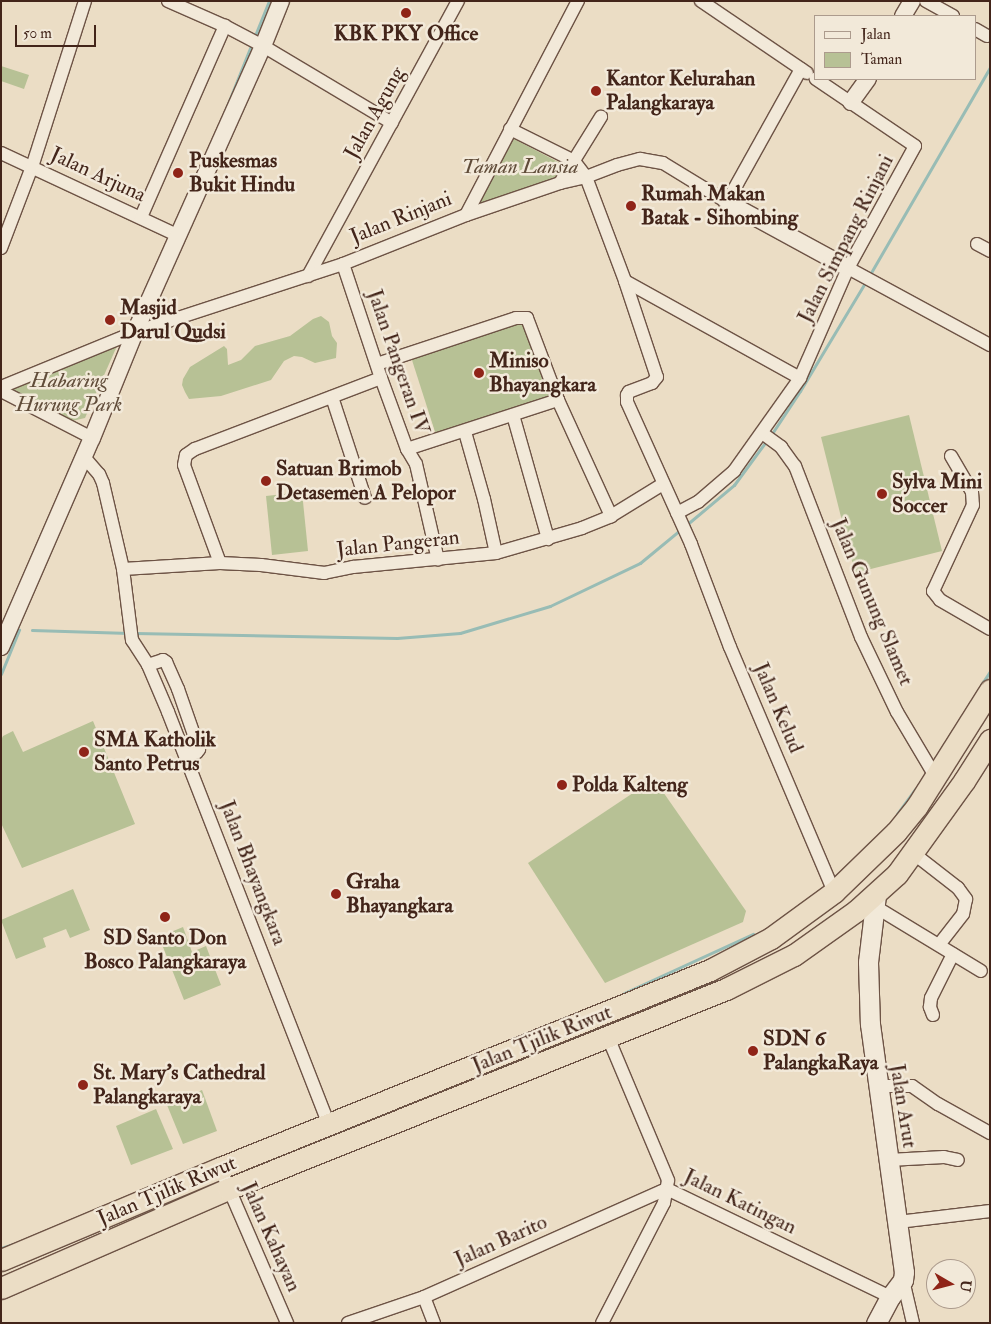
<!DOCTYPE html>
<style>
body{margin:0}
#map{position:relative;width:991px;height:1324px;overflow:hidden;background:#ebddc5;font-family:"IM FELL Double Pica",serif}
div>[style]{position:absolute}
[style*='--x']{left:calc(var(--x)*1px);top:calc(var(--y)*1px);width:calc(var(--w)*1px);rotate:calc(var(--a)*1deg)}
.green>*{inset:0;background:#b7c195}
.stream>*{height:3px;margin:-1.5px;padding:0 1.5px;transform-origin:1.5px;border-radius:1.5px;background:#98bcb5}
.roads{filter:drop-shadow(1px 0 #6d5345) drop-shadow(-1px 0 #6d5345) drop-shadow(0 1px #6d5345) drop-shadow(0 -1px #6d5345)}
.minor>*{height:12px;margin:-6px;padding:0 6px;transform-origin:6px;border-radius:6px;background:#f2e9d9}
.tertiary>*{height:16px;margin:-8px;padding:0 8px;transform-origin:8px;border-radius:8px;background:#f2e9d9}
.secondary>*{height:19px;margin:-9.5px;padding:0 9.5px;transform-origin:9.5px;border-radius:9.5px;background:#f2e9d9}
.trunk>*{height:21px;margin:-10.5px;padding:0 10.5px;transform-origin:10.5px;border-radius:10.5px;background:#ebddc5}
.dots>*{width:14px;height:14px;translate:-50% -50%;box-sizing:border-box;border:2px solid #f2e9d9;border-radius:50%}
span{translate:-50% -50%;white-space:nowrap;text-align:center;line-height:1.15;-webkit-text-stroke:5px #f2e9d9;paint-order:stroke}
.poi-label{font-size:21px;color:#43251a;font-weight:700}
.left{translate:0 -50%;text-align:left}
.street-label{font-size:21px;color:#43251a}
.park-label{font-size:21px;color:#604c39;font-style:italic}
.frame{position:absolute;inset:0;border:2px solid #43251a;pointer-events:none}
.legend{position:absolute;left:814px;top:15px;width:162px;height:65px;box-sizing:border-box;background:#f2e9d9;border:1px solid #ac9b8d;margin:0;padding:6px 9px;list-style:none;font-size:15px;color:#43251a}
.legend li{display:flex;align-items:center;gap:10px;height:25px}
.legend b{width:25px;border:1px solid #ac9b8d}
.north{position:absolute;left:926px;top:1259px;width:50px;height:50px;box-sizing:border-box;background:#f2e9d9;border:1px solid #ac9b8d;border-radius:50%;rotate:98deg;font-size:14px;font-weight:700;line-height:20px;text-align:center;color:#43251a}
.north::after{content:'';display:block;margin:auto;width:18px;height:22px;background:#8f2418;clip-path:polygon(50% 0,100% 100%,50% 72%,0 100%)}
.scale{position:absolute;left:15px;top:25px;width:81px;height:22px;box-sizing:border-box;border:2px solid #43251a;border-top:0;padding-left:6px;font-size:15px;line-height:18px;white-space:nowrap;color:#43251a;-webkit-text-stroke:4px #f2e9d9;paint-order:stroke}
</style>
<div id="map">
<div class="green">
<div style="clip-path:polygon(1px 66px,29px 75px,24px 89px,1px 81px)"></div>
<div style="clip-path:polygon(514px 139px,562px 164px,563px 167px,558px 178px,480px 203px,478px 198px,509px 140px)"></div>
<div style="clip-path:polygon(321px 316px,329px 322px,332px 336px,337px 343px,336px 358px,315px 363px,302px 357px,294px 356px,284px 361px,271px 380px,221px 396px,189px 399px,185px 392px,182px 385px,183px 379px,190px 367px,224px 346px,227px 349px,228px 365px,241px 360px,255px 346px,290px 336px,313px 319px)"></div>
<div style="clip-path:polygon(524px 319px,550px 398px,436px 435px,411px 357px)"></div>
<div style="clip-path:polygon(117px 346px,85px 418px,72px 421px,10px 390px)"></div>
<div style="clip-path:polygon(909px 415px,942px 551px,855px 573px,821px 437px)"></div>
<div style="clip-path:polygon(302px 492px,308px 551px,272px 555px,266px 496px)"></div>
<div style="clip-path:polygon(93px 721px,135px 824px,22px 868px,1px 823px,1px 740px,3px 736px,13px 731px,23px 752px)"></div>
<div style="clip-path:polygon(654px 779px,746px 911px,743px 922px,605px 983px,528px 863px)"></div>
<div style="clip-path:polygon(73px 889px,90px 930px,70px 938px,66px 929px,43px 938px,46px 947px,16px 959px,1px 920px)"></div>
<div style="clip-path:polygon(183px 927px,192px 952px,206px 946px,221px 985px,184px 1000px,159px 937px)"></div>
<div style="clip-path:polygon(202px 1090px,217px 1131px,183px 1144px,167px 1105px)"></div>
<div style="clip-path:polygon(156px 1109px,173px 1149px,131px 1165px,116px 1126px)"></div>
</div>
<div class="stream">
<div style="--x:254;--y:38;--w:40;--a:-68"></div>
<div style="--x:219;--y:126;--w:89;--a:-68.3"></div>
<div style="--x:869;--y:276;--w:241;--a:-59.9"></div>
<div style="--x:771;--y:435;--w:53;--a:-56.6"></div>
<div style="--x:800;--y:391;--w:128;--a:-59"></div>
<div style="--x:69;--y:470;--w:37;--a:-66"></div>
<div style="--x:685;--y:526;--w:64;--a:-39.9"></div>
<div style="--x:734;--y:485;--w:56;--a:-53.7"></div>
<div style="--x:32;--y:630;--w:97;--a:1.8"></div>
<div style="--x:135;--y:633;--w:262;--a:1.1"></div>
<div style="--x:397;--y:638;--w:63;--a:-4.5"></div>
<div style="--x:460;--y:633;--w:94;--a:-16.7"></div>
<div style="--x:550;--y:606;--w:100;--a:-25.5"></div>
<div style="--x:640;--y:563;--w:52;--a:-39.5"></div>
<div style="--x:1;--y:674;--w:48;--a:-67.8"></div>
<div style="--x:981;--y:685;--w:17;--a:-57"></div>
<div style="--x:897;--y:814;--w:31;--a:-54"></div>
<div style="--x:624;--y:993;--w:142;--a:-24.6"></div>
<div style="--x:1;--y:1248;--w:13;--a:-18"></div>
</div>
<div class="roads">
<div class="minor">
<div style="--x:168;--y:1;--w:62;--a:23.7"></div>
<div style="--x:225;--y:26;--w:43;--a:27.8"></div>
<div style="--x:263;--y:46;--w:150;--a:30.8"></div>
<div style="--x:701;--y:1;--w:128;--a:34.2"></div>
<div style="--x:926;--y:1;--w:31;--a:29"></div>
<div style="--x:975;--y:29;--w:14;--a:30"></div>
<div style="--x:510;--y:129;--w:72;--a:26.6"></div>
<div style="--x:574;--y:161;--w:20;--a:53"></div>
<div style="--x:586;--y:177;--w:111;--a:69.4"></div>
<div style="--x:625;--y:281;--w:101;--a:71.6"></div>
<div style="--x:657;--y:377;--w:8;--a:130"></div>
<div style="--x:652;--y:383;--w:25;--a:159"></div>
<div style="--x:629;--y:392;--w:4;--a:124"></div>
<div style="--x:627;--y:395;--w:7;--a:90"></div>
<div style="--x:627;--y:402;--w:156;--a:65.7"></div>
<div style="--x:691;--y:544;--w:110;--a:69.3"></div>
<div style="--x:730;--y:647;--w:266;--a:67"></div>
<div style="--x:1;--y:153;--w:194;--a:25"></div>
<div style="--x:560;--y:183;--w:78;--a:-58.2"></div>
<div style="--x:466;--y:215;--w:242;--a:-62.4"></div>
<div style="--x:141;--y:217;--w:209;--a:-66.3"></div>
<div style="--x:977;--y:244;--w:15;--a:28"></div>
<div style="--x:1;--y:248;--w:87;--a:-69.1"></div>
<div style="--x:32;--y:167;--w:174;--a:-72.3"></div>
<div style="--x:343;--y:264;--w:120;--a:71.6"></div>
<div style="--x:381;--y:378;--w:76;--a:69.9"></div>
<div style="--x:407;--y:449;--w:17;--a:59"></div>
<div style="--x:416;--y:464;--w:98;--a:77.1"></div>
<div style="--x:848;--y:268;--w:162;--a:28.5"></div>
<div style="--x:308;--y:276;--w:313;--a:-61.4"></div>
<div style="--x:625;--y:281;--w:200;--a:29"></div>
<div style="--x:377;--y:364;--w:146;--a:-18.3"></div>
<div style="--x:516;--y:318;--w:11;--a:0"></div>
<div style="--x:527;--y:318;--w:88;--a:69.3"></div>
<div style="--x:558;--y:400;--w:128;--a:65.4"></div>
<div style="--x:1;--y:387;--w:145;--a:-22.3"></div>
<div style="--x:135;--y:332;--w:219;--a:-18.1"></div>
<div style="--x:343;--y:264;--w:132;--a:-21.7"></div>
<div style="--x:466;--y:215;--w:99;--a:-18.8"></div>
<div style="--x:560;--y:183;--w:27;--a:-13"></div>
<div style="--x:586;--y:177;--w:33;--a:-21"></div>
<div style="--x:617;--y:165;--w:24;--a:-15"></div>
<div style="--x:640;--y:159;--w:23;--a:10"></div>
<div style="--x:663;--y:163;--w:75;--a:31.4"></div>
<div style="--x:727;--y:202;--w:152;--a:-60.9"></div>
<div style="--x:1;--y:391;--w:102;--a:27.3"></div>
<div style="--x:332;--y:397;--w:106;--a:71.9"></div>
<div style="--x:513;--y:415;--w:129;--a:74.2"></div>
<div style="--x:465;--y:432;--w:70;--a:74.2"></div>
<div style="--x:484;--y:499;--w:55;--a:77.5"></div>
<div style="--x:762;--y:433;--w:24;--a:36"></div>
<div style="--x:781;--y:447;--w:24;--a:54"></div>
<div style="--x:795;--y:466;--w:183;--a:68.9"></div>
<div style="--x:861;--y:637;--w:83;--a:64.4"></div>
<div style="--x:897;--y:712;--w:74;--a:59.3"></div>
<div style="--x:407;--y:449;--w:159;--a:-18"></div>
<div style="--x:951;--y:456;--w:42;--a:59.7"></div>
<div style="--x:972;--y:492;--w:13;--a:86"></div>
<div style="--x:973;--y:505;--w:95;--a:114.9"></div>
<div style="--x:933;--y:591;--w:11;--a:52"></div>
<div style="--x:940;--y:600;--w:58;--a:30.1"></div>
<div style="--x:84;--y:457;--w:23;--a:49"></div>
<div style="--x:99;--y:474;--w:10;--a:66"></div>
<div style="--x:103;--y:483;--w:88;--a:76.9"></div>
<div style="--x:123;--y:569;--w:72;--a:82.8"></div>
<div style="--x:132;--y:640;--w:30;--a:57"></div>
<div style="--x:148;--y:665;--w:51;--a:66.9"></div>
<div style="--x:168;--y:712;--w:443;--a:68.7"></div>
<div style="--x:677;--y:513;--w:24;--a:-28"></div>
<div style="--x:698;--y:502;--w:48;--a:-40.7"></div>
<div style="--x:734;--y:471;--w:114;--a:-54.6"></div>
<div style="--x:800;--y:378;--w:120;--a:-66.4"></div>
<div style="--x:848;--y:268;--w:139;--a:-61.2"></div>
<div style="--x:915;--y:146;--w:120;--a:-145.9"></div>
<div style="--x:220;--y:563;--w:104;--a:-110.2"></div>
<div style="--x:184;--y:465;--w:10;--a:-79"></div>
<div style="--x:186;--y:455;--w:11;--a:-34"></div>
<div style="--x:195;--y:449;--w:199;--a:-20.9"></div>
<div style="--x:123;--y:569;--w:97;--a:-3.5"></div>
<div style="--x:220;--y:563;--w:41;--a:2.8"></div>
<div style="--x:261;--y:565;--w:64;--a:7.2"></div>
<div style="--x:324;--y:573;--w:30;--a:-12"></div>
<div style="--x:353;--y:567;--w:144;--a:-5.6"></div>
<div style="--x:496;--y:553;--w:90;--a:-16.2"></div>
<div style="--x:582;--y:528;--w:31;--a:-22"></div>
<div style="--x:611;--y:516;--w:61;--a:-31.6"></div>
<div style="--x:148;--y:665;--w:16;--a:-18"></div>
<div style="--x:163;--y:660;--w:4;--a:34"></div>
<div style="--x:166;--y:662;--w:30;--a:66"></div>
<div style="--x:178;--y:689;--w:64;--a:70.7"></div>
<div style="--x:199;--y:749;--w:4;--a:124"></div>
<div style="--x:197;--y:752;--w:12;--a:160"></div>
<div style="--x:913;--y:853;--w:57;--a:37.9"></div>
<div style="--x:958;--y:888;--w:14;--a:54"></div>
<div style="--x:966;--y:899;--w:15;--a:101"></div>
<div style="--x:963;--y:914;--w:39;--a:128"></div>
<div style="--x:874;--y:906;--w:125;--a:31.3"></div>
<div style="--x:933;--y:1015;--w:9;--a:-111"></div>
<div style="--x:930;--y:1007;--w:9;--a:-84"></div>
<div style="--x:931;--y:998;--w:49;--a:-63.4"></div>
<div style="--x:877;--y:1086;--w:35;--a:0"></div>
<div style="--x:912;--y:1086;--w:32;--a:35"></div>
<div style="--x:938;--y:1104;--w:60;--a:29.1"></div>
<div style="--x:889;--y:1160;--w:55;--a:-3.1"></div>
<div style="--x:944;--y:1157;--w:14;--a:12"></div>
<div style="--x:220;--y:1168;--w:169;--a:66.6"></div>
<div style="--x:667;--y:1189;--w:248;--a:25.8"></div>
<div style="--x:898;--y:1222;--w:93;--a:-6.8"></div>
<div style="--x:903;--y:1280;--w:44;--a:76.9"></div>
<div style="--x:424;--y:1297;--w:28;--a:69"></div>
<div style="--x:348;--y:1323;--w:80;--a:-18.9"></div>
<div style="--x:424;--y:1297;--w:266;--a:-24"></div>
<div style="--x:602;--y:1323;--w:135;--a:-62.7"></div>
<div style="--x:664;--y:1203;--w:23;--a:-80"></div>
<div style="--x:668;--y:1180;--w:155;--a:-112.8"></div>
</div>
<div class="tertiary">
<div style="--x:903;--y:16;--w:17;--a:-59"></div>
<div style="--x:851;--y:102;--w:29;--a:-54"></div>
<div style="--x:727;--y:202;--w:138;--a:28.6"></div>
<div style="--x:1;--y:647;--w:228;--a:-66.5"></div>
<div style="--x:92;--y:438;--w:114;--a:-67.9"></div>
<div style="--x:135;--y:332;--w:313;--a:-65.9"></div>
<div style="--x:263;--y:46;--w:48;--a:-68.2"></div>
</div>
<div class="secondary">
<div style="--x:876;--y:895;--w:67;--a:96.8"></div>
<div style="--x:868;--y:962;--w:62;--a:88.2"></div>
<div style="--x:870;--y:1024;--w:250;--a:82.2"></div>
<div style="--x:904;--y:1272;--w:8;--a:97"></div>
<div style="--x:903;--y:1280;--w:21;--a:127"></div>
<div style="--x:890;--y:1297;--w:30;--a:118"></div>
</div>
<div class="trunk">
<div style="--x:1;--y:1260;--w:238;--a:-22.8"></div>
<div style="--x:220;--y:1168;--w:528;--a:-22"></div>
<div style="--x:710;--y:970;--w:69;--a:-27.7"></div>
<div style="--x:771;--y:938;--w:78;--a:-36.1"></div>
<div style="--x:834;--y:892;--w:86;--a:-44.1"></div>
<div style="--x:896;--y:832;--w:33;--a:-51"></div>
<div style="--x:917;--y:806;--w:137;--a:-57.8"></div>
<div style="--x:1;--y:1288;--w:248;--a:-23.6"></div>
<div style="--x:228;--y:1189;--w:537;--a:-21.88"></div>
<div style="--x:726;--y:989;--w:76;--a:-26.6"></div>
<div style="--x:794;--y:955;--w:76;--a:-35.4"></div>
<div style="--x:856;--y:911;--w:55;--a:-42.1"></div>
<div style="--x:897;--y:874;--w:115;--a:-54.2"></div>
<div style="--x:964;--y:781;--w:49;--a:-57.6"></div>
</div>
</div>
<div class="dots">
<div style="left:406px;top:13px;background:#8f2418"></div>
<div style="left:596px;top:91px;background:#8f2418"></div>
<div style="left:178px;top:173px;background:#8f2418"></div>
<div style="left:631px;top:206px;background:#8f2418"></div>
<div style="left:110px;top:320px;background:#8f2418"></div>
<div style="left:479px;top:373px;background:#8f2418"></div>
<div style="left:266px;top:481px;background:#8f2418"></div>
<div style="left:882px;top:494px;background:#8f2418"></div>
<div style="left:84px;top:752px;background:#8f2418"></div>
<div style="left:562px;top:785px;background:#8f2418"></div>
<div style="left:336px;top:894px;background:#8f2418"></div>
<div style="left:165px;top:917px;background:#8f2418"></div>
<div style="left:753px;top:1051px;background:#8f2418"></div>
<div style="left:83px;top:1085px;background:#8f2418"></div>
</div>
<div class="poi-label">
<span style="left:406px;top:34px">KBK PKY Office</span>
<span class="left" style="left:606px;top:91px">Kantor Kelurahan<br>Palangkaraya</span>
<span class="left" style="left:189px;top:173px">Puskesmas<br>Bukit Hindu</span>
<span class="left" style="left:641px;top:206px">Rumah Makan<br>Batak - Sihombing</span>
<span class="left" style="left:120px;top:320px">Masjid<br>Darul Qudsi</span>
<span class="left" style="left:489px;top:373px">Miniso<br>Bhayangkara</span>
<span class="left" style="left:276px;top:481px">Satuan Brimob<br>Detasemen A Pelopor</span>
<span class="left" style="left:892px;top:494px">Sylva Mini<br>Soccer</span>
<span class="left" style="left:94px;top:752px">SMA Katholik<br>Santo Petrus</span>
<span class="left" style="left:572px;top:785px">Polda Kalteng</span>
<span class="left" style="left:346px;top:894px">Graha<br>Bhayangkara</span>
<span style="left:165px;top:950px">SD Santo Don<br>Bosco Palangkaraya</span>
<span class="left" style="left:763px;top:1051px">SDN 6<br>PalangkaRaya</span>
<span class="left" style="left:93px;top:1085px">St. Mary's Cathedral<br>Palangkaraya</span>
</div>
<div class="street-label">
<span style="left:375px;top:113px;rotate:-61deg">Jalan Agung</span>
<span style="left:98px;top:175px;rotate:25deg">Jalan Arjuna</span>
<span style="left:401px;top:218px;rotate:-22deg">Jalan Rinjani</span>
<span style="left:846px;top:239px;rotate:-63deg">Jalan Simpang Rinjani</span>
<span style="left:398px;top:362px;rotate:71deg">Jalan Pangeran IV</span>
<span style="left:398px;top:544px;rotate:-6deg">Jalan Pangeran</span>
<span style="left:872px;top:602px;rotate:67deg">Jalan Gunung Slamet</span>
<span style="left:778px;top:708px;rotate:67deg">Jalan Kelud</span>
<span style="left:253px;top:873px;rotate:69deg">Jalan Bhayangkara</span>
<span style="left:542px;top:1039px;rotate:-22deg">Jalan Tjilik Riwut</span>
<span style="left:903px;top:1106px;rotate:81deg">Jalan Arut</span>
<span style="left:167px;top:1191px;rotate:-23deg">Jalan Tjilik Riwut</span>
<span style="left:740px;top:1202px;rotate:26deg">Jalan Katingan</span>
<span style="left:271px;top:1237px;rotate:66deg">Jalan Kahayan</span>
<span style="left:501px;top:1241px;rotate:-24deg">Jalan Barito</span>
</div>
<div class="park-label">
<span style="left:520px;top:167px">Taman Lansia</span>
<span style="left:69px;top:393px">Habaring<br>Hurung Park</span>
</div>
<div class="frame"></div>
<ul class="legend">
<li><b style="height:6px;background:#f2e9d9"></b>Jalan</li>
<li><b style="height:14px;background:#b7c195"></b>Taman</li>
</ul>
<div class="north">U</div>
<div class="scale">50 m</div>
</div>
